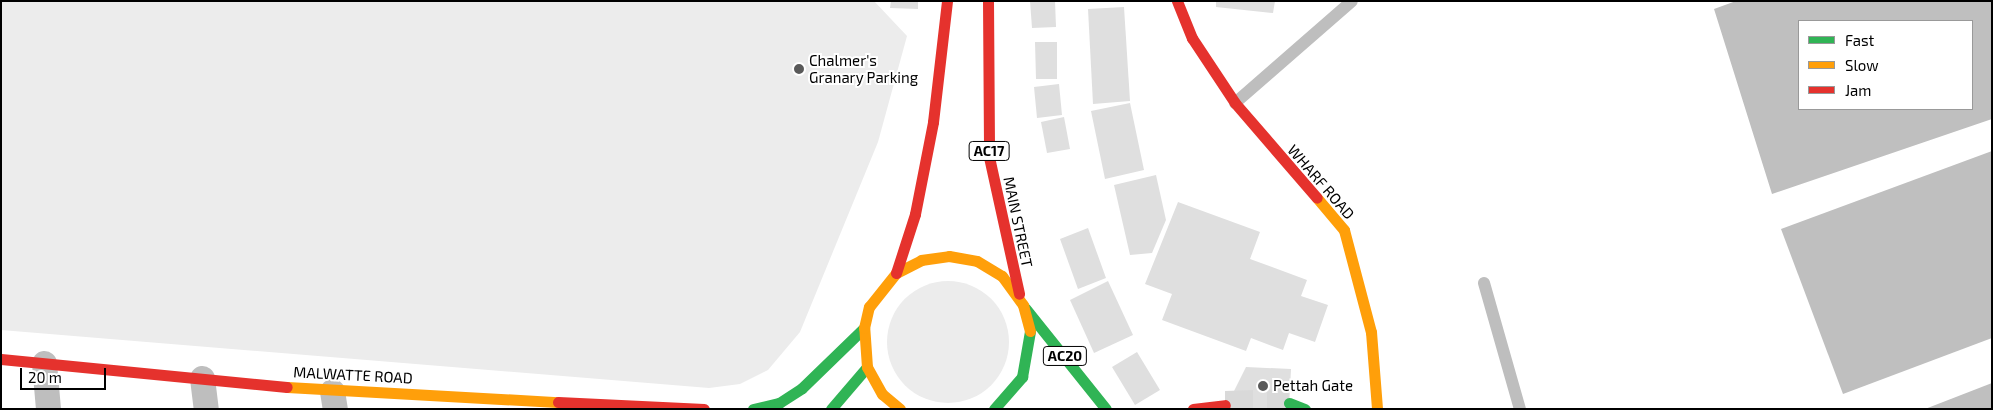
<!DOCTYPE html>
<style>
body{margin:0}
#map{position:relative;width:1993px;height:410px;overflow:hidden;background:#fff;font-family:"Exo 2",sans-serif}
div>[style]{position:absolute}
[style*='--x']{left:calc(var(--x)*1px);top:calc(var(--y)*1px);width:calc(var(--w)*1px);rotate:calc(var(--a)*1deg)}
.green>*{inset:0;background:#ececec}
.round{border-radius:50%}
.water>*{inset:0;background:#bfbfbf}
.building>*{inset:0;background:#dfdfdf}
.secondary-tunnel>*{height:28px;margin-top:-14px;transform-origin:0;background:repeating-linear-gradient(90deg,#d9d9d9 0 28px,transparent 0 42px)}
.lane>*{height:12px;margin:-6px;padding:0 6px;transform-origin:6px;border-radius:6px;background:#bebebe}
.street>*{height:25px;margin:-12.5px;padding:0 12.5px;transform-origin:12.5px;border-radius:12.5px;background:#bebebe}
.fast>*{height:11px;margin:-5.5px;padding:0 5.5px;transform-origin:5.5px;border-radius:5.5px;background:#30b455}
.slow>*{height:11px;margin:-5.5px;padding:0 5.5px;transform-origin:5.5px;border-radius:5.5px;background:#ff9f0a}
.jam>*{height:11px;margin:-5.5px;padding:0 5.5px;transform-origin:5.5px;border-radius:5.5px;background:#e5322d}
.dots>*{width:14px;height:14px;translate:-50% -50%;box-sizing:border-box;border:2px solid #fff;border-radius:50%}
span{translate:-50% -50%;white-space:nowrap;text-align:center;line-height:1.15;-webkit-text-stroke:4px #fff;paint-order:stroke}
.shield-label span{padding:1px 4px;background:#fff;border:1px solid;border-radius:4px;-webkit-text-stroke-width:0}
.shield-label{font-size:14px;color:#000;font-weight:700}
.poi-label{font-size:15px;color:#000}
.left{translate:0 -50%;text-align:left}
.street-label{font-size:15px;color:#000}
.frame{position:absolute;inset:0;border:2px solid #000;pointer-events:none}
.legend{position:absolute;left:1798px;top:20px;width:175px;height:90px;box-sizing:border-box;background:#fff;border:1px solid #999;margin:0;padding:6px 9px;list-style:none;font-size:15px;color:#000}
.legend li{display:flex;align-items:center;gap:10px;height:25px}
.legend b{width:25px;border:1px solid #999}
.scale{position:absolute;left:20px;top:368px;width:86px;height:22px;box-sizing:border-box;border:2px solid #000;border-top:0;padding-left:6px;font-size:15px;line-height:18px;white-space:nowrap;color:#000;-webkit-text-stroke:4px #fff;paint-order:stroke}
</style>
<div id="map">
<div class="green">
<div style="clip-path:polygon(1px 1px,874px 1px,907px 36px,878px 142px,800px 332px,768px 370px,740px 384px,709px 388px,1px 330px)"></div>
<div class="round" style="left:887px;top:281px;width:122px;height:122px"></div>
</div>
<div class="water">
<div style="clip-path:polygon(evenodd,1736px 1px,1992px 1px,1992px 119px,1772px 194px,1714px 9px,1736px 1px,1799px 21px,1972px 21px,1972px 109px,1799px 109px,1799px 21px)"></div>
<div style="clip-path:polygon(1992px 151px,1992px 338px,1843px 394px,1781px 229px)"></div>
<div style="clip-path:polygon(1992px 383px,1992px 409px,1925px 409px)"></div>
</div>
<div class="building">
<div style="clip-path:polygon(891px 1px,918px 1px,918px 9px,890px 8px)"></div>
<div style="clip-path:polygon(1030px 1px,1055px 1px,1056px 27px,1032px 28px)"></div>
<div style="clip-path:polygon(1216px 1px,1275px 1px,1273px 13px,1216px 7px)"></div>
<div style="clip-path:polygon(1124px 7px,1130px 101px,1093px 104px,1088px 9px)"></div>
<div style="clip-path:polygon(1035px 42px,1057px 42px,1057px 79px,1036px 79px)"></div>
<div style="clip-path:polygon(1059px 84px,1062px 115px,1037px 118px,1034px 87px)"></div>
<div style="clip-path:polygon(1130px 103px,1144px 170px,1105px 179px,1091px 111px)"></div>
<div style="clip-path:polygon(1064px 117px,1070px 149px,1047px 153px,1041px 122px)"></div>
<div style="clip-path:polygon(1156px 175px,1166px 220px,1152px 253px,1130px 255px,1114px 185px)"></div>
<div style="clip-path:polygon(1178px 202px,1260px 232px,1250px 259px,1307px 280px,1301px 296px,1328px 305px,1315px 342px,1289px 333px,1283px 350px,1251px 338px,1246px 351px,1162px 320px,1172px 294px,1145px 284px)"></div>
<div style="clip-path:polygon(1088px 228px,1106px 278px,1078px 289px,1060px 239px)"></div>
<div style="clip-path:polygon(1108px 281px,1133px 335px,1094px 353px,1070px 300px)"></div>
<div style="clip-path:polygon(1137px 352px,1160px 390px,1135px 405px,1112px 367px)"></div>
<div style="clip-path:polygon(1246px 367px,1291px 369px,1289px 409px,1225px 409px)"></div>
</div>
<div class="secondary-tunnel">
<div style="--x:1225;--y:405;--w:64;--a:-1.8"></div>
</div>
<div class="lane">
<div style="--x:1235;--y:103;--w:155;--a:-41.1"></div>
<div style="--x:1484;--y:283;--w:131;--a:74.1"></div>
</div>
<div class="street">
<div style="--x:44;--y:363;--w:46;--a:85"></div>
<div style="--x:202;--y:378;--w:31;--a:83"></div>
<div style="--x:332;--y:391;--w:18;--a:81"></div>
</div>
<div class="fast">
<div style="--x:1025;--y:308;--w:129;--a:51.3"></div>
<div style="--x:1289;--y:403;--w:17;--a:21"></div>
<div style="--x:753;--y:409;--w:27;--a:-13"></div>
<div style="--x:779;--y:403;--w:27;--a:-33"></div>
<div style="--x:802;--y:388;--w:86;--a:-44.1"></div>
<div style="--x:831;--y:409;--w:55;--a:-49.4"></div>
<div style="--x:994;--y:409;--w:43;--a:-48.8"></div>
<div style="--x:1022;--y:377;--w:47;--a:-80.1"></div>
</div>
<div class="slow">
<div style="--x:1317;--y:198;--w:42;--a:49.8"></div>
<div style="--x:1344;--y:230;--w:106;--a:75.2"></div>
<div style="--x:1371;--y:332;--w:77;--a:85.5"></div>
<div style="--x:287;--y:387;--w:271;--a:3.2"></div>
<div style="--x:900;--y:409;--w:23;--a:-140"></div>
<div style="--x:882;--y:394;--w:31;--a:-119"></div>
<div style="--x:867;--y:367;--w:39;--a:-94"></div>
<div style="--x:864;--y:328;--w:22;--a:-77"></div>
<div style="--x:869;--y:307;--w:43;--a:-51.5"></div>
<div style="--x:896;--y:273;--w:28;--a:-27"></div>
<div style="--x:921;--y:260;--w:28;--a:-8"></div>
<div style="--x:949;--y:256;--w:28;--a:10"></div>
<div style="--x:977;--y:261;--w:29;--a:31"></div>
<div style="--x:1002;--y:276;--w:36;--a:54"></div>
<div style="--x:1023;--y:305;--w:27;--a:75"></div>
</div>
<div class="jam">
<div style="--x:988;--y:1;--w:156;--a:89.6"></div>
<div style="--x:989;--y:157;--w:140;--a:77.6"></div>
<div style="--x:1177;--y:1;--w:40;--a:68"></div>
<div style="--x:1192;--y:38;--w:78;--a:56.5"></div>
<div style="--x:1235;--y:103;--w:125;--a:49.2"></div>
<div style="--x:896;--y:273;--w:62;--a:-72.1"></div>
<div style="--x:915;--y:214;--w:94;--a:-78.9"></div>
<div style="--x:933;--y:122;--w:122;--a:-83.4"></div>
<div style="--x:1;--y:359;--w:287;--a:5.6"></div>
<div style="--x:558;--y:402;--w:146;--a:2.7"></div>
<div style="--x:1193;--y:409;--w:32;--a:-7"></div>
</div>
<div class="dots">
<div style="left:799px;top:69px;background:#595959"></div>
<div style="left:1263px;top:386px;background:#595959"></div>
</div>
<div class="shield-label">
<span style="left:989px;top:151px">AC17</span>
<span style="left:1065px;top:356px">AC20</span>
</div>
<div class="poi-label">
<span class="left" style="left:809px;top:69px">Chalmer's<br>Granary Parking</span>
<span class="left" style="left:1273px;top:386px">Pettah Gate</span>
</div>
<div class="street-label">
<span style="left:1321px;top:182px;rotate:49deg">WHARF ROAD</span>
<span style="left:1018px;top:222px;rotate:78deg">MAIN STREET</span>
<span style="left:353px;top:375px;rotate:3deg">MALWATTE ROAD</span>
</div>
<div class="frame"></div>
<ul class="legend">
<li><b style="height:6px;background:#30b455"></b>Fast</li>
<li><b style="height:6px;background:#ff9f0a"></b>Slow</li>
<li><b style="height:6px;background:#e5322d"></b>Jam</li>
</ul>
<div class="scale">20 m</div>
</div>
